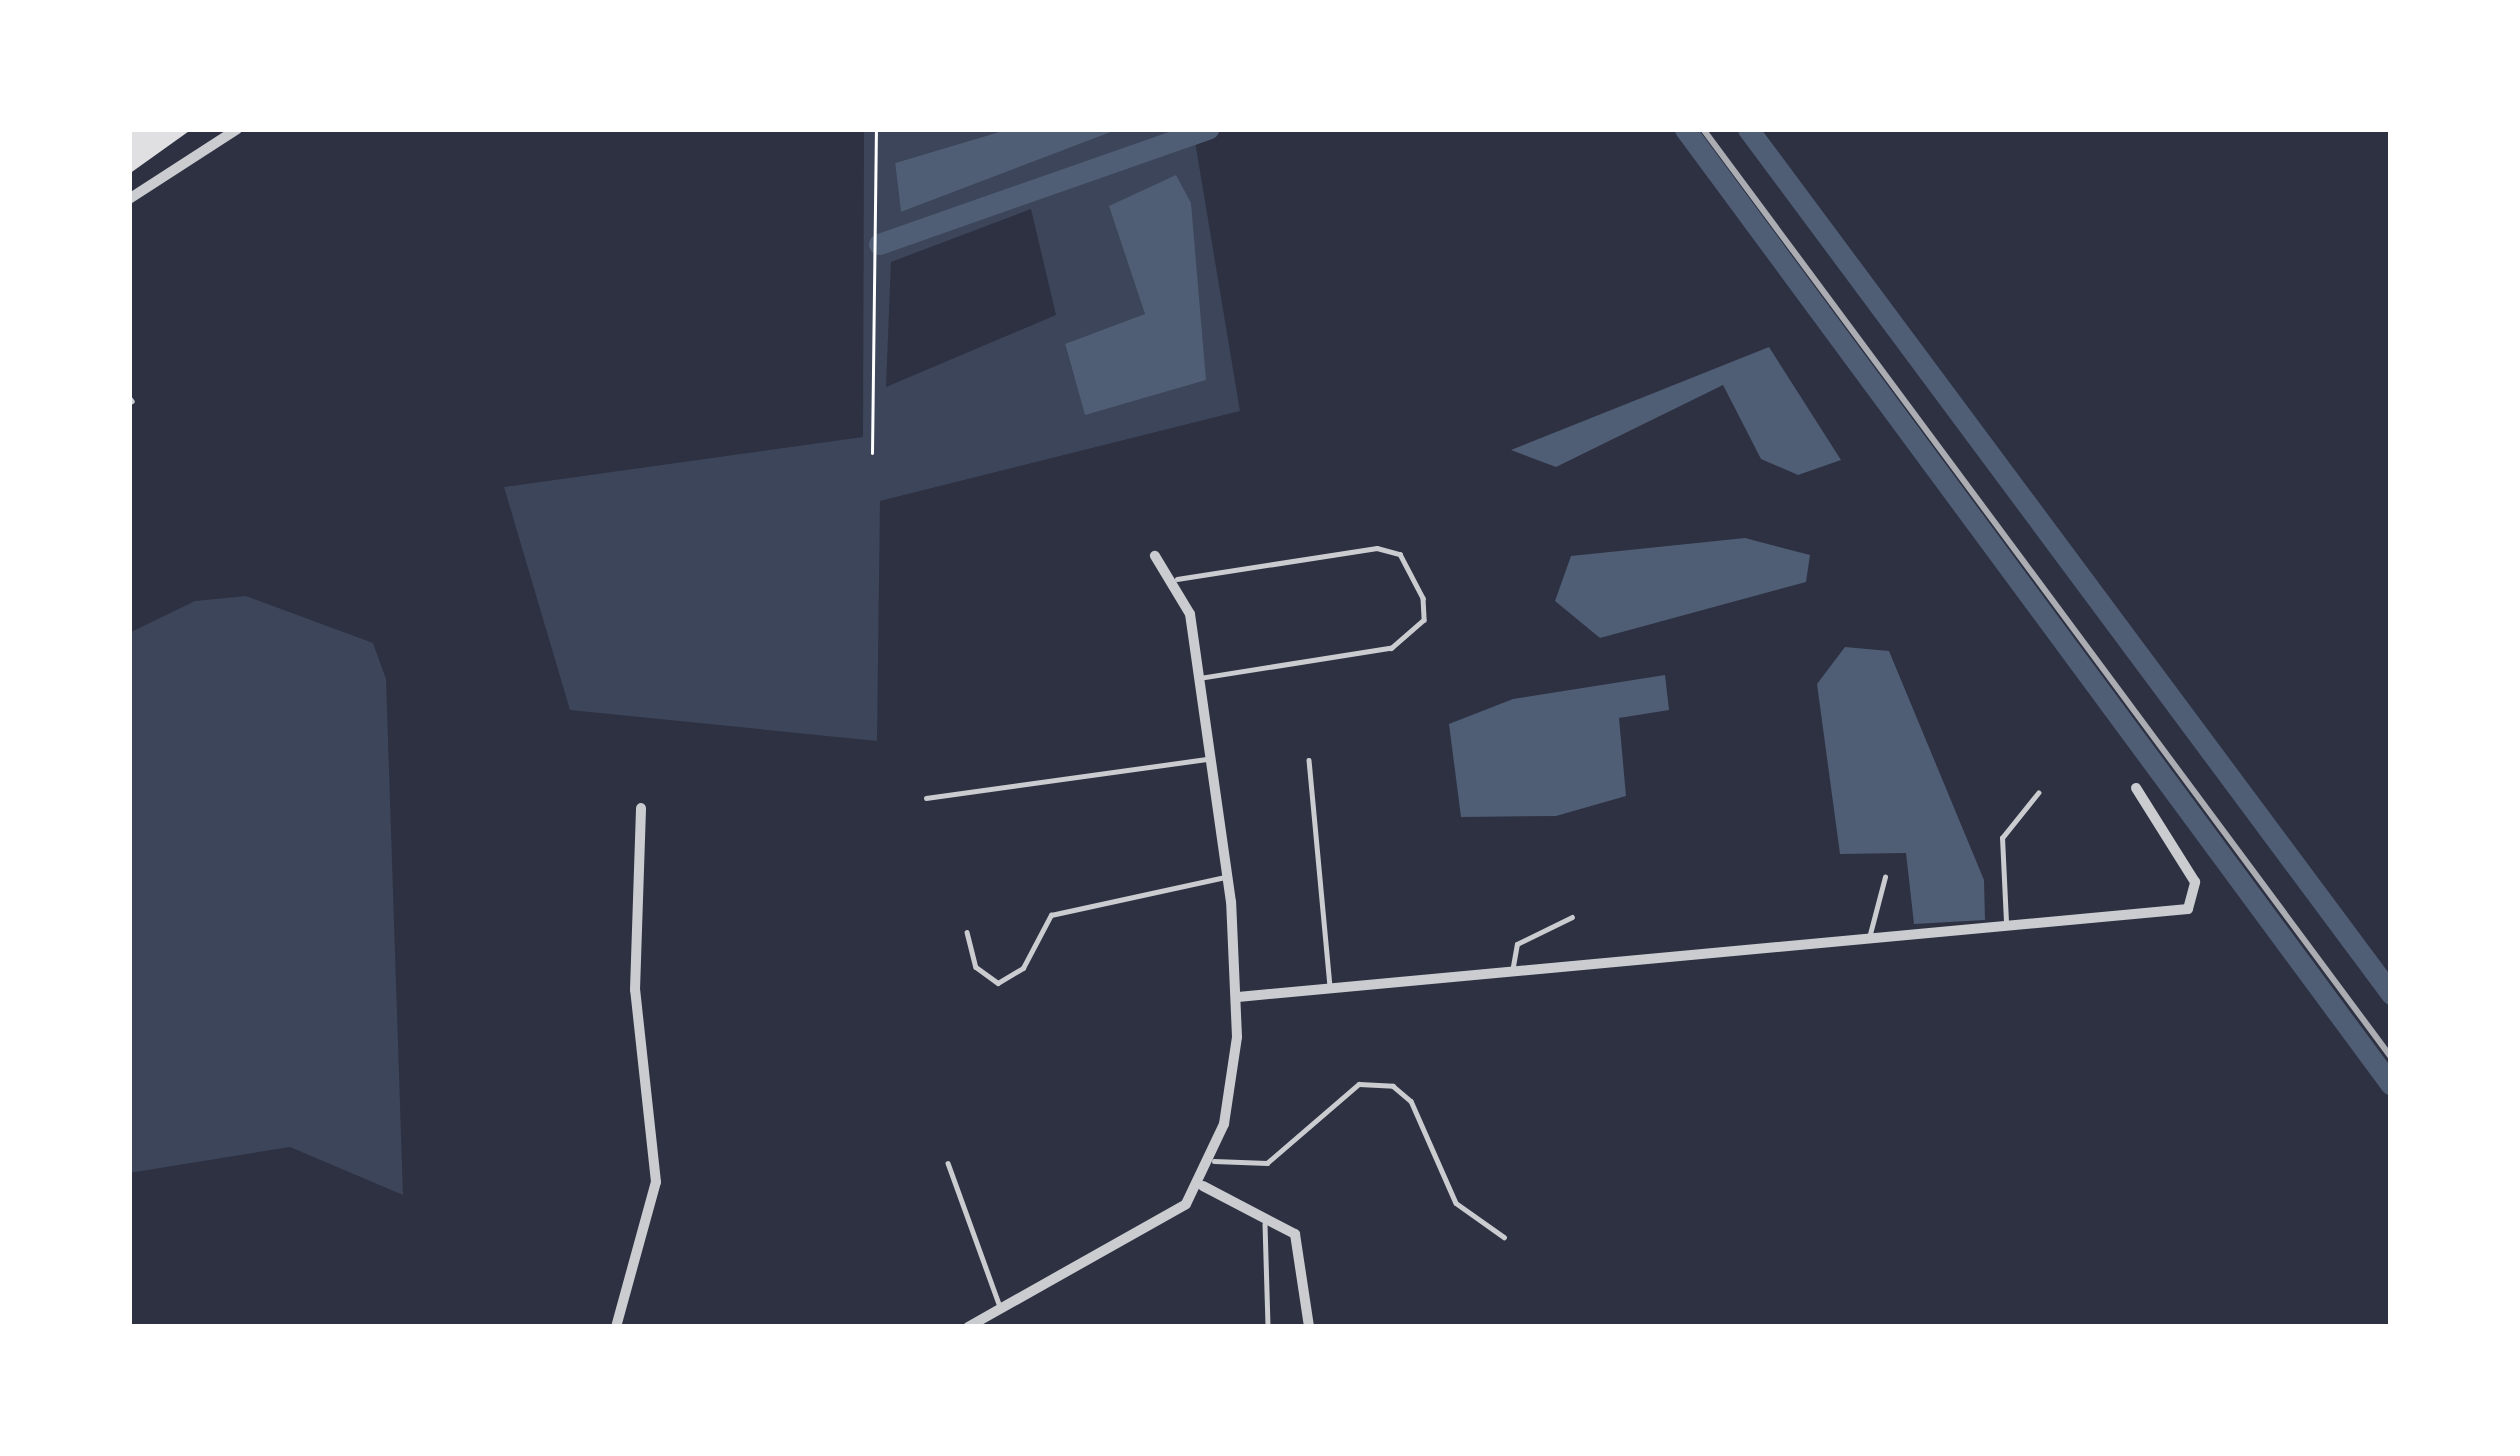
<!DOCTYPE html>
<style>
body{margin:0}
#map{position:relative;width:2520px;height:1456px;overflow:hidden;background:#2d3142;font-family:Montserrat,sans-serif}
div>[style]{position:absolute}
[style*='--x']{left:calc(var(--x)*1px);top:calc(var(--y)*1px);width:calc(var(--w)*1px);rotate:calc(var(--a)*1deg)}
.green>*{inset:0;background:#3c4559}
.water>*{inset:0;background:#4f5d75}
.canal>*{height:21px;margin:-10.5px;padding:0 10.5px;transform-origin:10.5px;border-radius:10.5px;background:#4f5d75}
.building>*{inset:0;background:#e0e0e3}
.path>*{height:3px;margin:-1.5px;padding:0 1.5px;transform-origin:1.5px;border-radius:1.5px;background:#fff}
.service>*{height:4.5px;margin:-2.25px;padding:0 2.25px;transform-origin:2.25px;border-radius:2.25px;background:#caccd0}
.minor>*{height:10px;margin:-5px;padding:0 5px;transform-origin:5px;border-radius:5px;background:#caccd0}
.rail>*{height:6px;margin:-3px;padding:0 3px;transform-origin:3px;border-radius:3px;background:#abadb3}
span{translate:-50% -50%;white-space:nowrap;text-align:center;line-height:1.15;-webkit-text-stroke:9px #fff;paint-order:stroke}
.frame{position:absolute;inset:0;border:132px solid #fff;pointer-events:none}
</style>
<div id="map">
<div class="green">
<div style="clip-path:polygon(evenodd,864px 129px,1009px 129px,895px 163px,901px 212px,1119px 129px,1193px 129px,1240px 411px,880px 501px,877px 741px,570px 710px,504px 487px,863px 437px,864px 129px,1031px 209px,1056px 315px,886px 387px,891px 262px,1031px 209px,864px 129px,1145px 315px,1085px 414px,1065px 345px,1145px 315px)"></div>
<div style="clip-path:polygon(246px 596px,373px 643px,386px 679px,403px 1195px,290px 1147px,129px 1173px,129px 633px,195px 601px)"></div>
</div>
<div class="water">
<div style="clip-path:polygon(1009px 129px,1119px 129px,901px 212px,895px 163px)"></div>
<div style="clip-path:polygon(1176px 175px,1191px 203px,1206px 380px,1085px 415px,1065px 344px,1145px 314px,1109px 206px)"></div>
<div style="clip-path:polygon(1769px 347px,1841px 460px,1798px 475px,1761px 459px,1723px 385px,1556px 467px,1511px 450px)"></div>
<div style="clip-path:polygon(1745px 538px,1810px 555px,1806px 582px,1600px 638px,1555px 601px,1571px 556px)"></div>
<div style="clip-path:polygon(1845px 647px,1889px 651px,1984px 880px,1985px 920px,1914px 924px,1906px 853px,1840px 854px,1817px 684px)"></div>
<div style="clip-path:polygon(1665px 675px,1669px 710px,1619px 718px,1626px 796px,1556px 816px,1461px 817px,1449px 724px,1513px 699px)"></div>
</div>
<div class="canal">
<div style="--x:1685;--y:129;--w:1188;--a:53.55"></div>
<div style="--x:1748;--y:129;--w:1078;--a:53.37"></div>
<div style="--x:879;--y:244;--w:349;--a:-19.3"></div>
</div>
<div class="building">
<div style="clip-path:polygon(129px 129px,192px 129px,129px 174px)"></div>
</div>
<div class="path">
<div style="--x:872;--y:453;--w:324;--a:-89.3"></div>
</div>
<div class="service">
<div style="--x:129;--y:397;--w:5;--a:53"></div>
<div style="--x:1177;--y:579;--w:202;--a:-8.8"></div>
<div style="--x:1377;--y:548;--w:24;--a:15"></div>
<div style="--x:1400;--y:554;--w:50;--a:62.4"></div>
<div style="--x:1423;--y:598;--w:22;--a:87"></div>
<div style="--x:1424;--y:620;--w:43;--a:138.8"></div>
<div style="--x:1392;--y:648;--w:192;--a:171"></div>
<div style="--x:1309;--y:760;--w:228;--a:84.7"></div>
<div style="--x:926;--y:798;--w:283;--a:-7.9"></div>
<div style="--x:2006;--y:922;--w:84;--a:-92.7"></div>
<div style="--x:2002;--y:838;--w:58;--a:-51.3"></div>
<div style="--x:967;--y:932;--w:36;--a:76"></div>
<div style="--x:976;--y:967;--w:27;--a:36"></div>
<div style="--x:998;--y:983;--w:29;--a:-31"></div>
<div style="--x:1023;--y:968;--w:60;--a:-62.2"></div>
<div style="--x:1051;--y:915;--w:179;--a:-12.3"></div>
<div style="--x:1870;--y:934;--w:59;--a:-75.3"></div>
<div style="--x:1512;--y:972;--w:28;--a:-80"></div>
<div style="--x:1517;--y:944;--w:61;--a:-26.1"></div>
<div style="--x:1214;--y:1161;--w:53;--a:2.2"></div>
<div style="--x:1267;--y:1163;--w:121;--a:-40.7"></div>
<div style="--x:1359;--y:1084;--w:34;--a:3"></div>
<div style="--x:1393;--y:1086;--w:23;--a:40"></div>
<div style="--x:1411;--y:1101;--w:111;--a:66.2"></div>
<div style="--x:1456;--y:1203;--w:59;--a:35.3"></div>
<div style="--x:948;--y:1163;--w:150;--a:70.1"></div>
<div style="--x:1265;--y:1224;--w:103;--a:88.3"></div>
</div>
<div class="minor">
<div style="--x:129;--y:199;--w:129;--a:-32.9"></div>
<div style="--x:1238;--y:997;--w:954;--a:-5.29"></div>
<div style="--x:2188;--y:909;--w:28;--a:-75"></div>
<div style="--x:2195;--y:882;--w:111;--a:-122.1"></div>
<div style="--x:1203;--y:1186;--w:104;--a:27.6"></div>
<div style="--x:1295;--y:1234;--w:94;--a:81.4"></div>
<div style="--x:616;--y:1327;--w:150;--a:-74.6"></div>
<div style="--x:656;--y:1182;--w:193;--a:-96.2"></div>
<div style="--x:635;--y:990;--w:182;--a:-88.1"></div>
<div style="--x:968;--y:1327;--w:250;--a:-29.4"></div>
<div style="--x:1186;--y:1204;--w:89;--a:-64.6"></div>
<div style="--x:1224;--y:1124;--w:88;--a:-81.5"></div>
<div style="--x:1237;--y:1037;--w:135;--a:-92.5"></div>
<div style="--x:1231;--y:902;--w:291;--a:-98.1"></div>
<div style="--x:1190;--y:614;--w:68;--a:-121.1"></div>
</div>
<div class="rail">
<div style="--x:1703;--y:129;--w:1155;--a:53.45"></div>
</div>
<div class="frame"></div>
</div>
